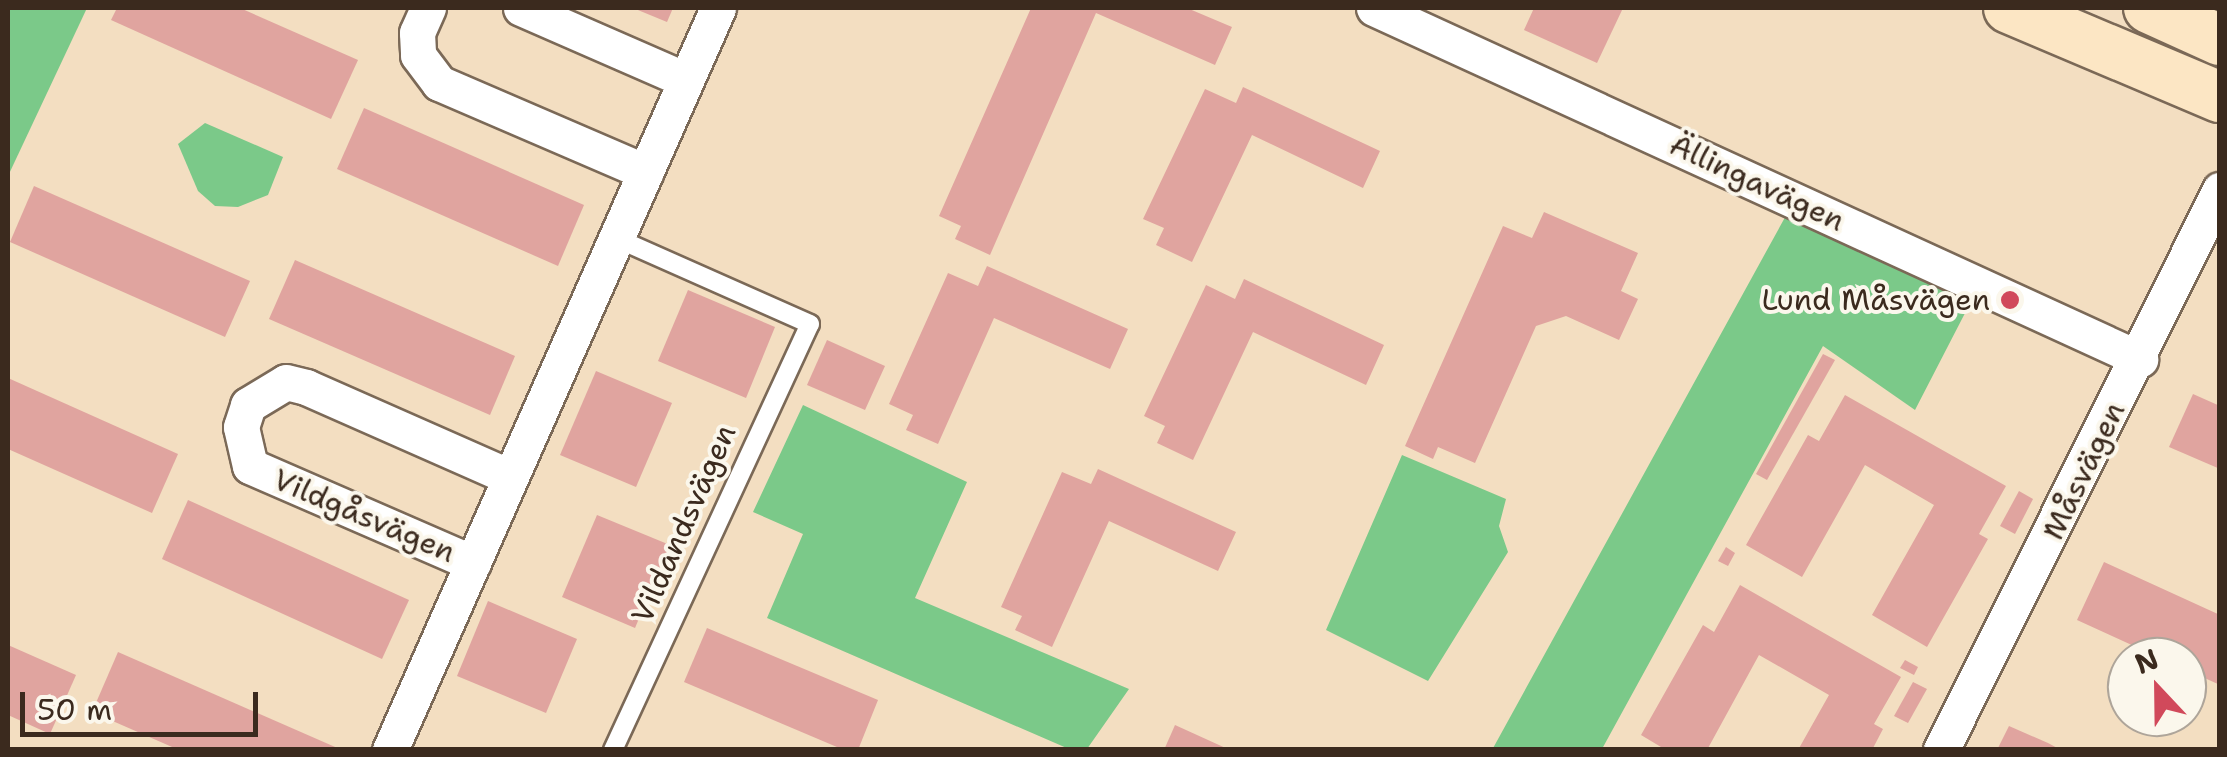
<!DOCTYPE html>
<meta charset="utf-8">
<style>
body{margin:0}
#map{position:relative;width:2227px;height:757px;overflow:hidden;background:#f3dec1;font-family:"Shantell Sans",sans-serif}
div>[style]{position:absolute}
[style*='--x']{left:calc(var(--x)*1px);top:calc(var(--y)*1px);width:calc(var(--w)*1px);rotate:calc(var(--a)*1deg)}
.green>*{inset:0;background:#7bc989}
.building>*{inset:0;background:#e0a49f}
.roads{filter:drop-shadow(2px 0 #7b6957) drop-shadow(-2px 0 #7b6957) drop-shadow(0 2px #7b6957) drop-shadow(0 -2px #7b6957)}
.lane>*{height:18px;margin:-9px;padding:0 9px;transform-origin:9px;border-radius:9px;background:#fff}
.street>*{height:35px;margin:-17.5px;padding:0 17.5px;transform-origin:17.5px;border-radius:17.5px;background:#fff}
.secondary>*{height:50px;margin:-25px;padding:0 25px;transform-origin:25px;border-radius:25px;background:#fce6c4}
.dots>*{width:28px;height:28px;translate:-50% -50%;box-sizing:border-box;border:5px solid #fbf7ec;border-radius:50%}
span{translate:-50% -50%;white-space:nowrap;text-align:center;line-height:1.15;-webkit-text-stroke:8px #fbf7ec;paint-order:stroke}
.street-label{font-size:30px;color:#3b2a1e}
.poi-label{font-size:30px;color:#3b2a1e}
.right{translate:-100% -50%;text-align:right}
.frame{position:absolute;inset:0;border:10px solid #3b2a1e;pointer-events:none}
.north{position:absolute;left:2107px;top:637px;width:100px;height:100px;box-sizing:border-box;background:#fbf7ec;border:2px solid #aea59a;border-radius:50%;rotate:338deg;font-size:28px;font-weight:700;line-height:40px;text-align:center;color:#3b2a1e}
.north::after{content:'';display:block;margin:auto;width:35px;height:45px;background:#d1495b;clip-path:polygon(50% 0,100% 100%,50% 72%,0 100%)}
.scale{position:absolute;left:20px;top:692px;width:238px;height:45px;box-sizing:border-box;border:5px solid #3b2a1e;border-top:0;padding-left:12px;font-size:30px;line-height:35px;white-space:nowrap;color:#3b2a1e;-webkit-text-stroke:8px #fbf7ec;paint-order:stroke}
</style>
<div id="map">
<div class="green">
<div style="clip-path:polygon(8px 8px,87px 8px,8px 176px)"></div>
<div style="clip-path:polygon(205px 123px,283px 157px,268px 195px,238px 207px,215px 206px,198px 191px,178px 144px)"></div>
<div style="clip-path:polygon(1794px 201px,1979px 286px,1915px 410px,1823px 346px,1602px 749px,1492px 750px)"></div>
<div style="clip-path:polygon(803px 405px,967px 482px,915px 598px,1129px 689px,1087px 749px,1069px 749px,767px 618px,803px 534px,753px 512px)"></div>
<div style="clip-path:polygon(1402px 455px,1506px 499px,1499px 526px,1508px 552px,1428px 681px,1326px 630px)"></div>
</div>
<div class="building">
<div style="clip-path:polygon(117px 8px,240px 8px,358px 60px,331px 119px,111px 20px)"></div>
<div style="clip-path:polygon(633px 8px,673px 8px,667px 22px)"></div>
<div style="clip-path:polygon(1031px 8px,1187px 8px,1232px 27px,1215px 65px,1096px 13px,990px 255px,955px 239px,961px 226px,939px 216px)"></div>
<div style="clip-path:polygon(1534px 8px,1623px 8px,1597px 63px,1524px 30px)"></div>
<div style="clip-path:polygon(1243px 87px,1380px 151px,1363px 188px,1252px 135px,1192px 262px,1156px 245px,1164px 228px,1143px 219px,1205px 89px,1236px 103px)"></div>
<div style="clip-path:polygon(364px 108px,584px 205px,558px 266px,337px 169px)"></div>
<div style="clip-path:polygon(34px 186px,250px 281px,225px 337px,10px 242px)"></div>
<div style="clip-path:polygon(1544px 212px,1638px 253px,1621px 291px,1638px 299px,1619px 340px,1566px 316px,1536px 326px,1475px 463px,1438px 447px,1433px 459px,1405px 446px,1503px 226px,1532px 238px)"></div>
<div style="clip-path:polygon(295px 260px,515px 356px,490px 415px,269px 319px)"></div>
<div style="clip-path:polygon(987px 266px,1128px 329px,1110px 369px,994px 318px,938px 444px,906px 430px,913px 415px,889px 404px,948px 273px,978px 286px)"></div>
<div style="clip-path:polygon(1244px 279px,1384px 345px,1366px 385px,1253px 332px,1193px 460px,1157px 443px,1165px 426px,1144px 416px,1206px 285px,1235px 299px)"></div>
<div style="clip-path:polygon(688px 290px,775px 327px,746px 398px,658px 361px)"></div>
<div style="clip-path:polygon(827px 340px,885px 366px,865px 410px,807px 385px)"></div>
<div style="clip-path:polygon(1823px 354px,1835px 360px,1767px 480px,1756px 474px)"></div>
<div style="clip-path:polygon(596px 371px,672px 403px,636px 487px,560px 455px)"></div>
<div style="clip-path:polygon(8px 378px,178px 454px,152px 513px,8px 449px)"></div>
<div style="clip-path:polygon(2193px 394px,2220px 406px,2220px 469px,2169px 447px)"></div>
<div style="clip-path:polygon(1845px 395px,2006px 486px,1979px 534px,1988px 539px,1927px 647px,1872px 615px,1934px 505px,1865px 465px,1802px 577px,1746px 545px,1808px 435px,1819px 441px)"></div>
<div style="clip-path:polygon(1098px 469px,1236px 532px,1218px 571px,1109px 521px,1052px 647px,1015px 630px,1022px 616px,1001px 607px,1062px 472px,1091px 484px)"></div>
<div style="clip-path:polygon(2019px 491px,2033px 499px,2015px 534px,2000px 526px)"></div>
<div style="clip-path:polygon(188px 500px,409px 600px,382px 659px,162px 559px)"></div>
<div style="clip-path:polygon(597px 515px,670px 545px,635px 628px,562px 597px)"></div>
<div style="clip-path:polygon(1726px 547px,1735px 553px,1728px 566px,1718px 561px)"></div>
<div style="clip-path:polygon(2104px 562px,2220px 615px,2220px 685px,2187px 670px,2187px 657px,2158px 657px,2077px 620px)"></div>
<div style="clip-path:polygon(1740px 585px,1901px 677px,1874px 724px,1883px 729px,1872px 750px,1798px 750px,1829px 695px,1759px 655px,1707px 750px,1666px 750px,1641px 735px,1703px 625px,1714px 632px)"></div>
<div style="clip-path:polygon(488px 601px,577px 639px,546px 713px,457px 676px)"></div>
<div style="clip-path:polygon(707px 628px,878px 700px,858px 750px,844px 750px,684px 682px)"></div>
<div style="clip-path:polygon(8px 645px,76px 675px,50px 734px,8px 715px)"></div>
<div style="clip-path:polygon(118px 652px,342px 750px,179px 750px,92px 712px)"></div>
<div style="clip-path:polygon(1905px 660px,1918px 667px,1914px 675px,1900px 668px)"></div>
<div style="clip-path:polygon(1913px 682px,1927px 689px,1908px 723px,1894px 716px)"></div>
<div style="clip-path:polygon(1175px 725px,1230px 750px,1164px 750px)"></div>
<div style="clip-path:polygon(2009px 726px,2048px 743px,2061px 750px,1997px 750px)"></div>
</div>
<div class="roads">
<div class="lane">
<div style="--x:613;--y:750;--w:469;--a:-65.2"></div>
<div style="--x:810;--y:324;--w:214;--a:-156.1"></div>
</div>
<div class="street">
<div style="--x:428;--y:8;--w:27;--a:114"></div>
<div style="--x:417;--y:33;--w:22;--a:87"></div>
<div style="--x:418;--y:55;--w:35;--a:53"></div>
<div style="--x:439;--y:83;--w:225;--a:23.3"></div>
<div style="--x:521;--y:8;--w:180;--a:23.6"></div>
<div style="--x:1374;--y:8;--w:843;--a:24.62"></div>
<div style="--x:473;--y:563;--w:243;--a:-156.5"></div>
<div style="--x:250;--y:466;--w:40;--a:-103"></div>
<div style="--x:241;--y:427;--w:23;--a:-72"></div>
<div style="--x:248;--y:405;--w:44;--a:-31.2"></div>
<div style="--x:286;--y:382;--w:21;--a:14"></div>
<div style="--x:306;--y:387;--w:223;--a:23.8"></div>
<div style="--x:390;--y:750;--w:811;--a:-66.15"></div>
<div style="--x:1941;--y:750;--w:626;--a:-63.52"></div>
</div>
<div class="secondary">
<div style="--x:2009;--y:8;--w:229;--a:22.9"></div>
<div style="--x:2149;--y:8;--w:78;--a:24.3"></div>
</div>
</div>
<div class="dots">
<div style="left:2010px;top:300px;background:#d1495b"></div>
</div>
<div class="street-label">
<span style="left:1757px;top:183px;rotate:25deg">Ällingavägen</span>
<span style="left:2084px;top:471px;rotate:-64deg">Måsvägen</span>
<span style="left:364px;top:516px;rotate:23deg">Vildgåsvägen</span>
<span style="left:684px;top:524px;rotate:-66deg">Vildandsvägen</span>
</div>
<div class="poi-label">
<span class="right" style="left:1990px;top:300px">Lund Måsvägen</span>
</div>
<div class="frame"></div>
<div class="north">N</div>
<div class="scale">50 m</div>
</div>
